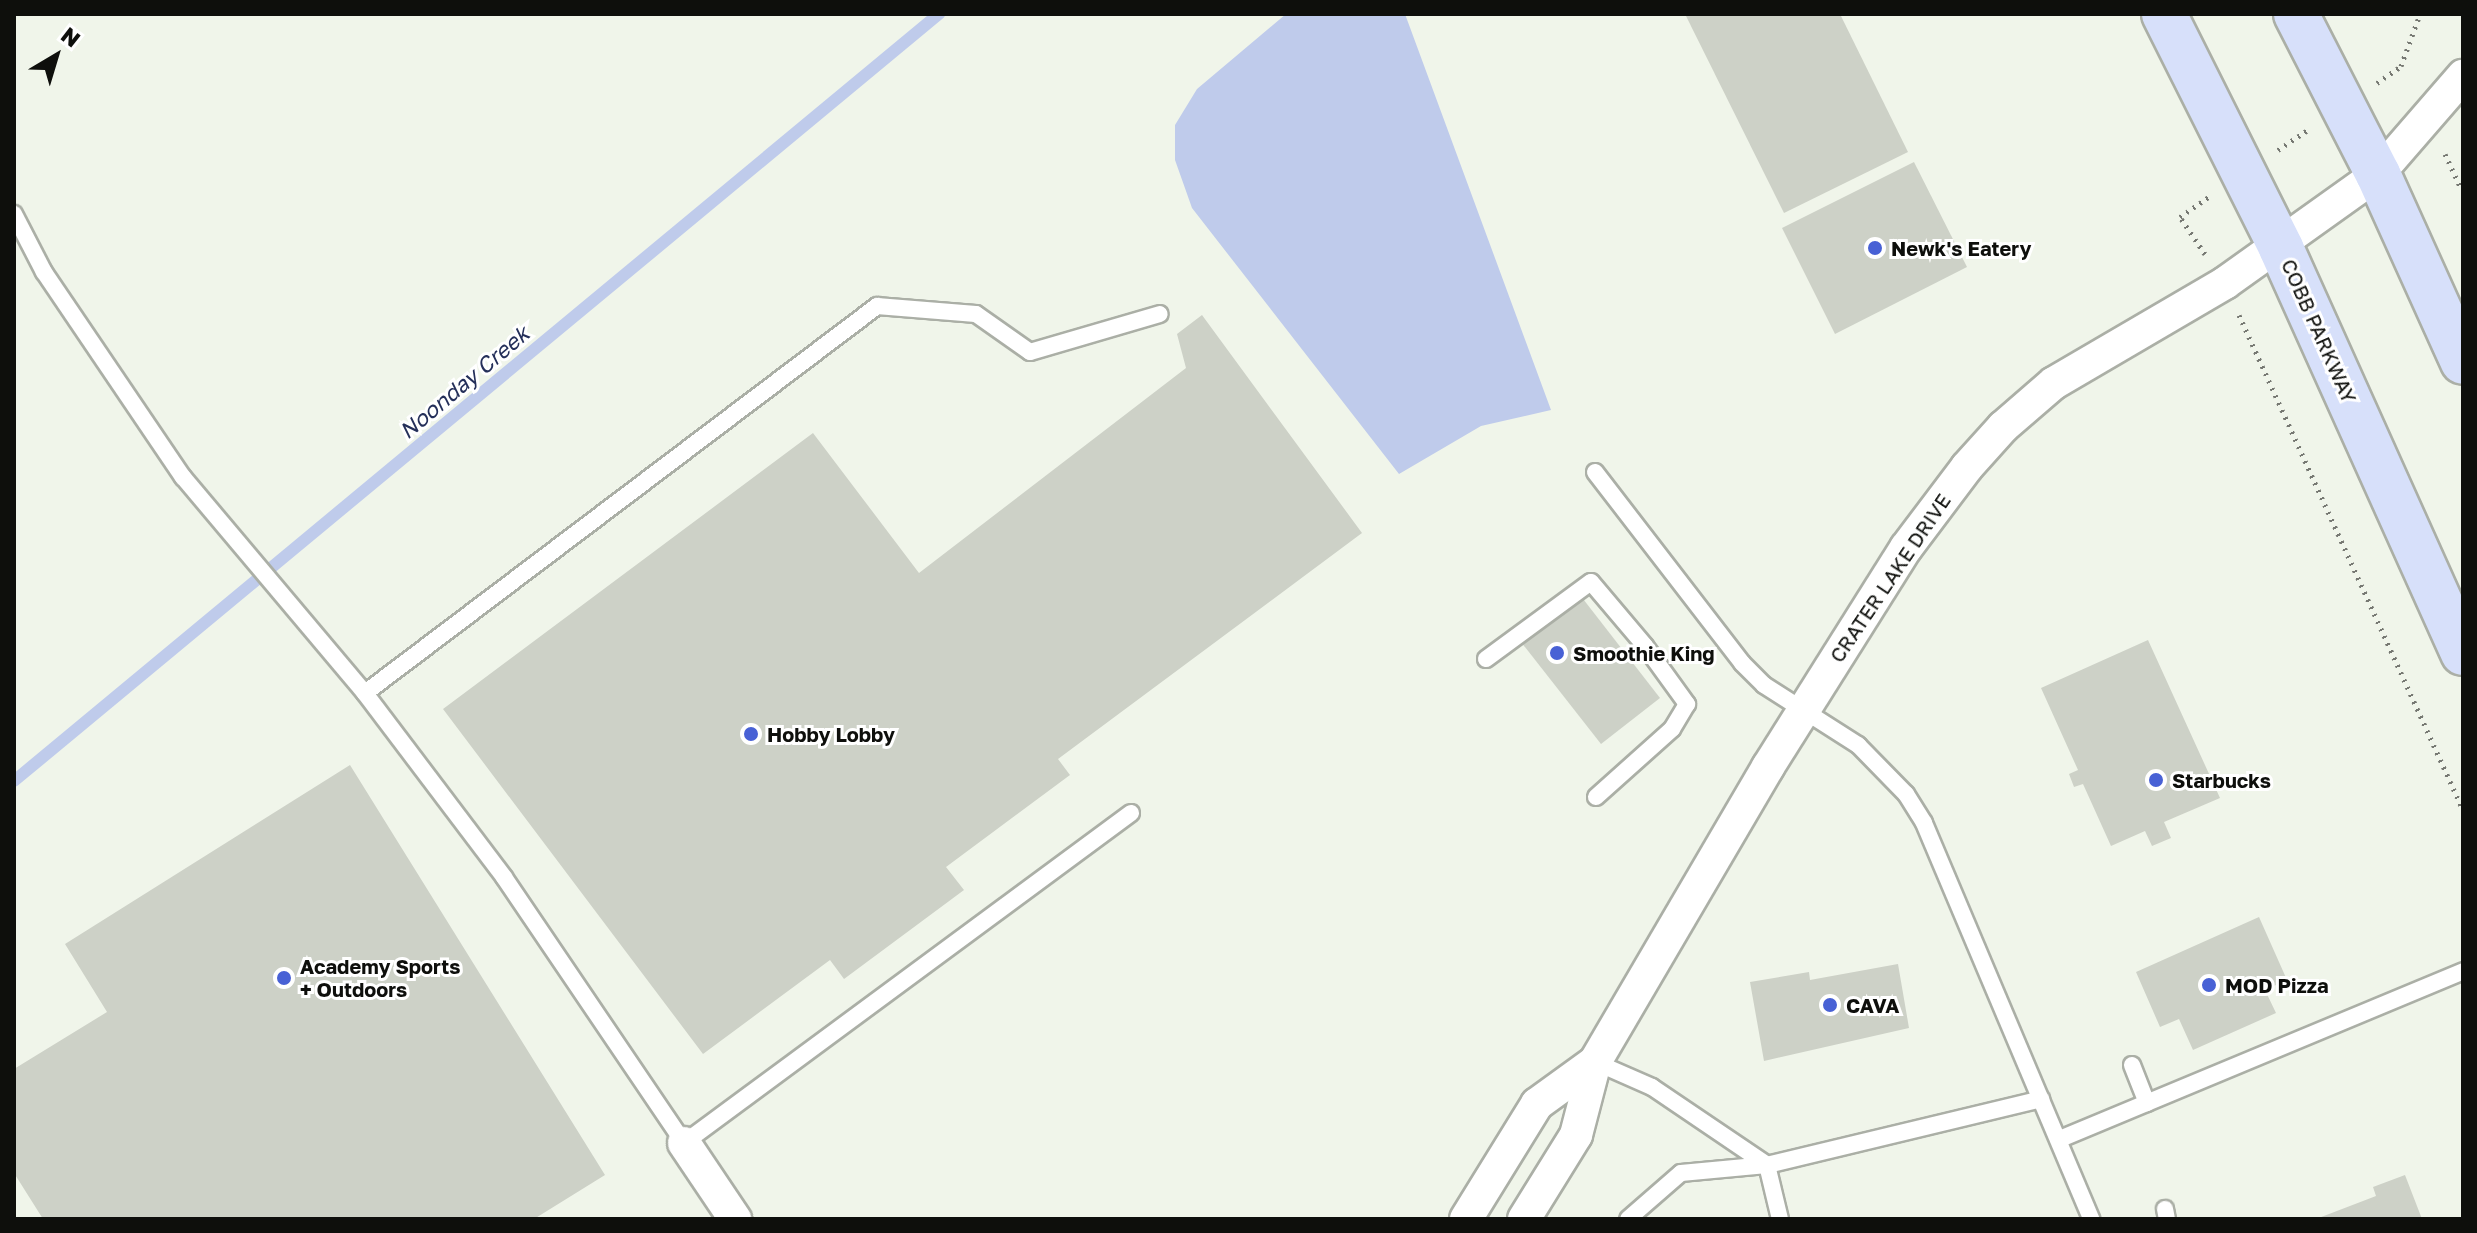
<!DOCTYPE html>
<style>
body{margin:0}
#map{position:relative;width:2477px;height:1233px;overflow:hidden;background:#f0f5ea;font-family:"Golos Text",sans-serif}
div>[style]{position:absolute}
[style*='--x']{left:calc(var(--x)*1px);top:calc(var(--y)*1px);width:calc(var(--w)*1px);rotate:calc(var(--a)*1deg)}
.water>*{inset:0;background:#bfcbeb}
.stream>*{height:12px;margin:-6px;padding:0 6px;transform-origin:6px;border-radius:6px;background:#bfcbeb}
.building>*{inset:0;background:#cdd1c7}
.path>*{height:5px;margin-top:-2.5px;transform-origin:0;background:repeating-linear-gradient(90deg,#767872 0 2px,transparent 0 8px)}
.roads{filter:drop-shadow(2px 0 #abafa6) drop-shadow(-2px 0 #abafa6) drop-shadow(0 2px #abafa6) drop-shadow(0 -2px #abafa6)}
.service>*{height:16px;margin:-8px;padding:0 8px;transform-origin:8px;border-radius:8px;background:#fff}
.minor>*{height:32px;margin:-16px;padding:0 16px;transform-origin:16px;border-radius:16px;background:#fff}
.primary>*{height:44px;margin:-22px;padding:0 22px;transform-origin:22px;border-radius:22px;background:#d7e0fa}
.dots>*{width:22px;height:22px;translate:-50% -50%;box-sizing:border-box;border:4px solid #fff;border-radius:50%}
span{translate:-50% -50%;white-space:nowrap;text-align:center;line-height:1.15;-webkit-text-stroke:6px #fff;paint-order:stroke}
.poi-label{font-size:20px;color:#0e0f0c;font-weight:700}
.left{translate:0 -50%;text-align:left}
.street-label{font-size:20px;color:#0e0f0c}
.water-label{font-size:22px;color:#242f59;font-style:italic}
.frame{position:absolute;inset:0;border:16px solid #0e0f0c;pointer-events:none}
.north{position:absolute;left:16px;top:16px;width:80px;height:80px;-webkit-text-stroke:6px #fff;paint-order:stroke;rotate:38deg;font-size:22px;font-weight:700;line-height:32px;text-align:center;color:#0e0f0c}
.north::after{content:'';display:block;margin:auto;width:28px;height:36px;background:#0e0f0c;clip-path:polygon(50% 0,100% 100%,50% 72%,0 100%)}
</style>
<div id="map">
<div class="water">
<div style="clip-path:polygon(1286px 14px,1405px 14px,1551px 410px,1481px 426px,1399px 474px,1192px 208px,1175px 160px,1175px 125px,1197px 89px)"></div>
</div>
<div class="stream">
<div style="--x:14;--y:781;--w:1202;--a:-39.67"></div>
</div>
<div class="building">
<div style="clip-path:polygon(1685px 14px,1840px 14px,1908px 152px,1784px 213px)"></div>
<div style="clip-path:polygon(1914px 162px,1967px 267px,1835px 334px,1782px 228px)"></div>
<div style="clip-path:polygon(1202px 315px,1362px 533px,1058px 759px,1070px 775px,946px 867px,964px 890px,844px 979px,830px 960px,703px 1054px,443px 709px,813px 433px,919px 573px,1186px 368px,1177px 334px)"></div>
<div style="clip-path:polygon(1580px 595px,1660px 698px,1601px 744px,1521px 642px)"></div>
<div style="clip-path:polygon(2148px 640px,2220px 798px,2164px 822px,2171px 838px,2152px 846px,2145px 831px,2111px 846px,2083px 784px,2074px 787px,2069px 774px,2078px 770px,2041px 688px)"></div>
<div style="clip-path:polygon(350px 765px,605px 1175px,534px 1219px,43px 1219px,14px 1173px,14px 1069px,107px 1012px,65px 944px)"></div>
<div style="clip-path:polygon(2259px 917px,2287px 980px,2265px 990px,2276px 1013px,2193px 1050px,2179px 1019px,2160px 1027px,2136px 972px)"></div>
<div style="clip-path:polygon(1898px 964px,1909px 1028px,1764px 1061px,1750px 982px,1809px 972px,1810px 980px)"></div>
<div style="clip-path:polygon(2405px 1175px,2422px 1219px,2316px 1219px,2376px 1196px,2373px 1187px)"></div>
</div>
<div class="path">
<div style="--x:2377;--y:83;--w:29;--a:-35"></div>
<div style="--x:2401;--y:66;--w:55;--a:-69.9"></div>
<div style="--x:2278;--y:150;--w:37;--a:-34"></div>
<div style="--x:2445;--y:154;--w:35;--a:65"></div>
<div style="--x:2205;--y:254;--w:45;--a:-124"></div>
<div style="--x:2180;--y:217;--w:37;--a:-35"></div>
<div style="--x:2239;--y:315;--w:543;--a:65.65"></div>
</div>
<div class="roads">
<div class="service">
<div style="--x:14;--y:214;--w:65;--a:62.7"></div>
<div style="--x:44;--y:272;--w:248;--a:55.9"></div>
<div style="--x:183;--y:477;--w:282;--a:49.9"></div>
<div style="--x:1595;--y:472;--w:241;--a:52.4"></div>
<div style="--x:1742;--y:663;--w:31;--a:45"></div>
<div style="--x:1764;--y:685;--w:112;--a:32.6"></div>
<div style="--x:1858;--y:745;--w:69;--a:45.6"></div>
<div style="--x:1906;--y:794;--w:34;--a:58"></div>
<div style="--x:1924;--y:823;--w:430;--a:67.1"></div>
<div style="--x:1486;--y:659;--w:130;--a:-36.3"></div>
<div style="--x:1591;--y:582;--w:84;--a:49.8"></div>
<div style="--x:1645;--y:646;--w:72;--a:54.1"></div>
<div style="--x:1687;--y:704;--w:29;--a:121"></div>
<div style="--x:1672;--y:729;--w:102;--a:138.2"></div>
<div style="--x:1131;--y:813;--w:556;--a:143.56"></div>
<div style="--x:684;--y:1143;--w:321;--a:-124.1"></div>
<div style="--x:504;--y:877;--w:231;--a:-127.1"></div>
<div style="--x:365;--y:693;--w:642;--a:-37.08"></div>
<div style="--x:877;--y:306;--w:99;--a:4.6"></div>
<div style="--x:976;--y:314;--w:66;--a:35.1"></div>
<div style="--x:1030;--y:352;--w:135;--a:-16.3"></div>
<div style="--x:1595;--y:1062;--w:62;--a:23.7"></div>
<div style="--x:1652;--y:1087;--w:139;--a:34.1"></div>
<div style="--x:1767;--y:1165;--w:56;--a:76.5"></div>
<div style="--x:2132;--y:1065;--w:41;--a:68.5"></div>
<div style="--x:2060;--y:1139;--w:437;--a:-22.6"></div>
<div style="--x:2165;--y:1209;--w:10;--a:79"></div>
<div style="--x:1628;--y:1219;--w:70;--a:-41"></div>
<div style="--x:1681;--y:1173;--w:86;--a:-5.3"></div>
<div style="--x:1767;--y:1165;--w:282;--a:-13.5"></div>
</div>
<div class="minor">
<div style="--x:684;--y:1143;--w:92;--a:56.1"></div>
<div style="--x:1466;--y:1219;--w:135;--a:-58.3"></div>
<div style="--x:1537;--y:1104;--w:72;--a:-35.9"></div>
<div style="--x:1524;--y:1219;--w:99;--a:-58.2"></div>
<div style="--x:1576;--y:1135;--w:75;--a:-75.4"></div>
<div style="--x:1595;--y:1062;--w:342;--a:-59.6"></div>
<div style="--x:1768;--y:767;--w:259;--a:-57.8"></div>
<div style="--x:1906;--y:548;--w:101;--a:-53"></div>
<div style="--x:1967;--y:467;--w:54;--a:-48"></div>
<div style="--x:2003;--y:427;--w:67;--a:-40.8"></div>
<div style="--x:2054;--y:383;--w:198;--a:-30.3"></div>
<div style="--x:2225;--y:283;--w:188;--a:-35.5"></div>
<div style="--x:2378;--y:174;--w:130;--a:-49.1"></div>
</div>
<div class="primary">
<div style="--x:2164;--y:14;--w:262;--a:63.4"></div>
<div style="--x:2281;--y:248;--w:444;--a:65.8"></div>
<div style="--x:2296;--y:14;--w:180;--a:62.9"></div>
<div style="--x:2378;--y:174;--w:206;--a:65.7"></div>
</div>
</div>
<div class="dots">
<div style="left:1875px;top:248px;background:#4861d5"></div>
<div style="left:1557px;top:653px;background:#4861d5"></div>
<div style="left:751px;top:734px;background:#4861d5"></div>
<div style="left:2156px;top:780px;background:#4861d5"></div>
<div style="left:284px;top:978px;background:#4861d5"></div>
<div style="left:2209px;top:985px;background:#4861d5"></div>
<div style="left:1830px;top:1005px;background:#4861d5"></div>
</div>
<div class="poi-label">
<span class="left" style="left:1891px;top:248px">Newk's Eatery</span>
<span class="left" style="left:1573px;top:653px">Smoothie King</span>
<span class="left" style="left:767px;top:734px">Hobby Lobby</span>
<span class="left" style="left:2172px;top:780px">Starbucks</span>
<span class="left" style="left:300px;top:978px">Academy Sports<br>+ Outdoors</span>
<span class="left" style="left:2225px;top:985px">MOD Pizza</span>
<span class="left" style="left:1846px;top:1005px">CAVA</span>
</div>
<div class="street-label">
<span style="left:2319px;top:331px;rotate:66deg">COBB PARKWAY</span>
<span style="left:1890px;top:578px;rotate:-56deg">CRATER LAKE DRIVE</span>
</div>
<div class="water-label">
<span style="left:464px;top:382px;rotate:-40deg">Noonday Creek</span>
</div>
<div class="frame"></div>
<div class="north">N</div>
</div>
